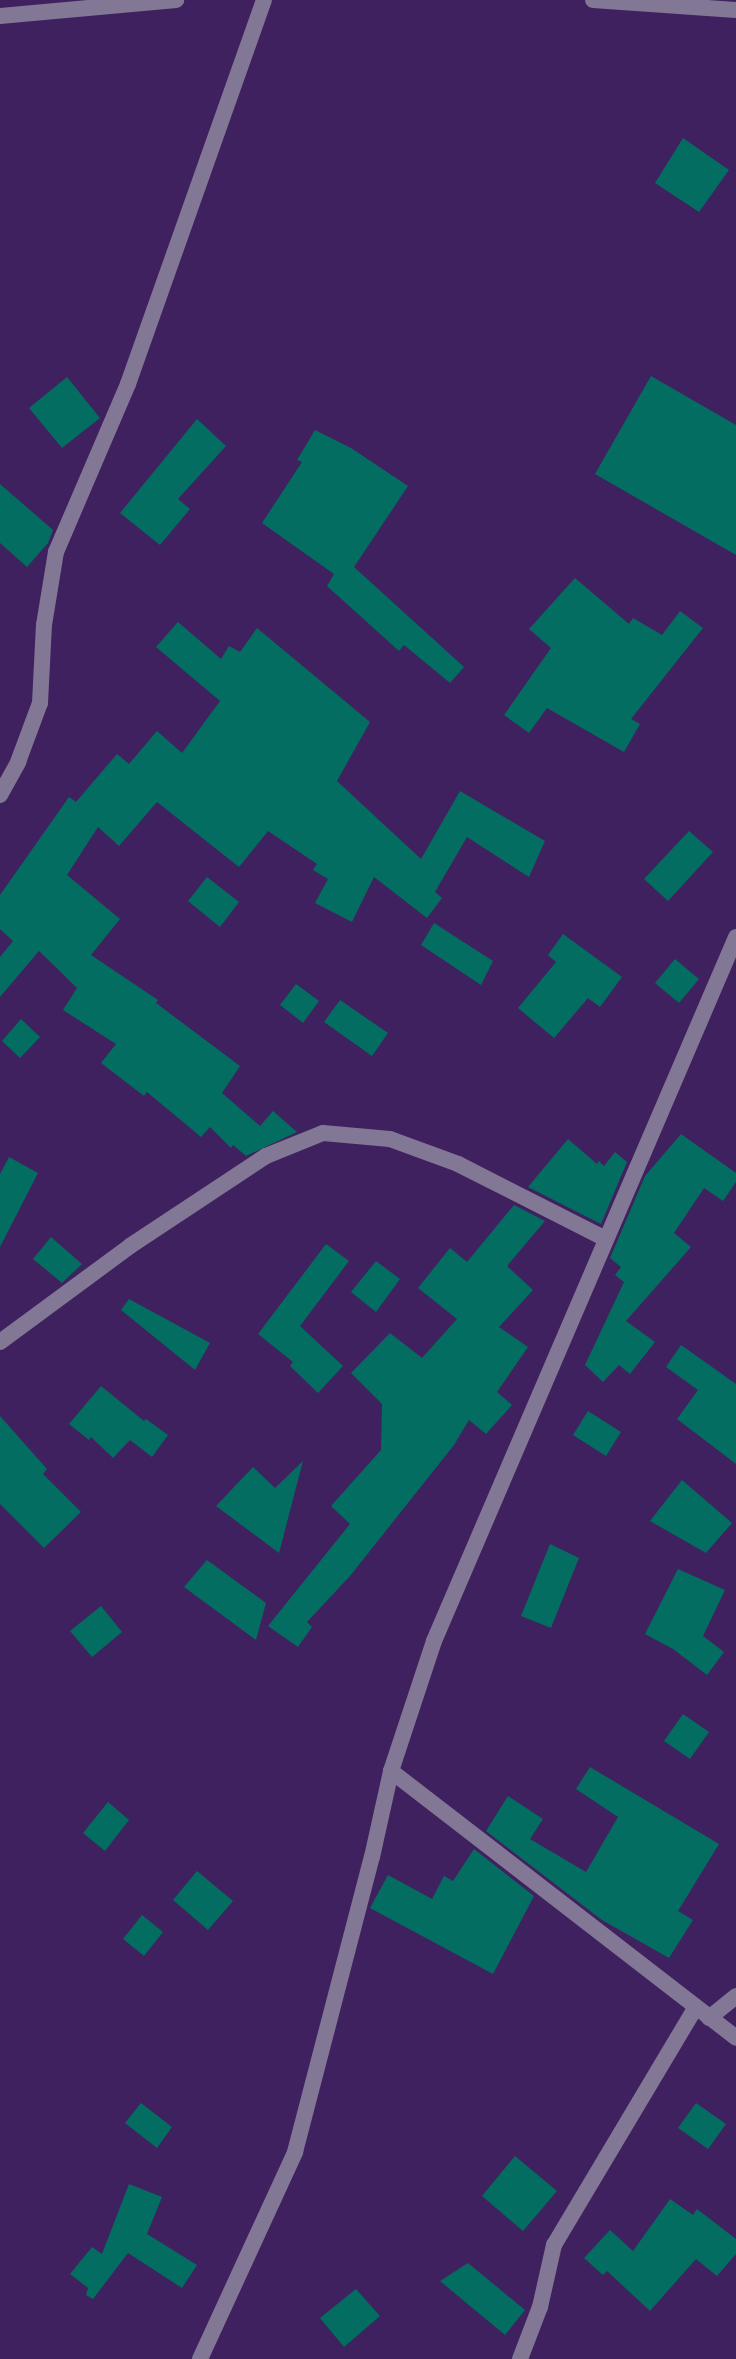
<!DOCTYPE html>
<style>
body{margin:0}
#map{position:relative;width:736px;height:2359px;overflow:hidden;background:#3e215e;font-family:Barlow,sans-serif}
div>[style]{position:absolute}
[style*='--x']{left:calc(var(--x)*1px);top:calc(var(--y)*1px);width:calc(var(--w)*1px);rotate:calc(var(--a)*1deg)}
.building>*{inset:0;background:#046d62}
.street>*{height:16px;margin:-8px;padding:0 8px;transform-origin:8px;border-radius:8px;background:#837796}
span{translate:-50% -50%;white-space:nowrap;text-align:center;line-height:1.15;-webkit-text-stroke:6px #1f132e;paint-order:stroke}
</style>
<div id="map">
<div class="building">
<div style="clip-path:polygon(683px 138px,729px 170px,699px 212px,655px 183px)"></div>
<div style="clip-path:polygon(651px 376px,736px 425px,736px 555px,595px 474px)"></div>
<div style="clip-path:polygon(67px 377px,100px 418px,62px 448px,29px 408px)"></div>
<div style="clip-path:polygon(197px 419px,226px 446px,178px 499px,190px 509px,160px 545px,120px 513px)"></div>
<div style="clip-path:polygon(315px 430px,351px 448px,408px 486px,354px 567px,464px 667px,450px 683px,404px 645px,399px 651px,327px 586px,334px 574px,262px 523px,302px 462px,297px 460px)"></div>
<div style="clip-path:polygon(0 484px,53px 530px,48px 543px,27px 567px,0 543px)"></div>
<div style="clip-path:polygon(575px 578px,629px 624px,633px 618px,662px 635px,680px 611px,703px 628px,631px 719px,640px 724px,624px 752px,547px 708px,529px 733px,504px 715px,551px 648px,529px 629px)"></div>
<div style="clip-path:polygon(178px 622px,221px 659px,229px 646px,240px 652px,257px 628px,370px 722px,337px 781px,421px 859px,460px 791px,545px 841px,529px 877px,467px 837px,435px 892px,442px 898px,427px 918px,374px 877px,352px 922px,315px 903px,328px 879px,313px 870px,317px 864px,268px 831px,239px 867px,157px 802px,119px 846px,98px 827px,67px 875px,120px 919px,91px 955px,158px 1000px,156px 1003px,240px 1066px,222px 1093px,260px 1126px,273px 1111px,297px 1132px,246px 1156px,233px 1145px,231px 1148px,210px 1127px,201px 1137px,147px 1092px,144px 1096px,101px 1063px,116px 1044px,63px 1010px,77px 988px,39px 951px,0 997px,0 957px,13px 941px,0 929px,0 895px,69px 797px,76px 802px,117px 754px,129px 764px,157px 731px,182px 753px,220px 701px,156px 647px)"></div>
<div style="clip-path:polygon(689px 831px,713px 852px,668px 901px,644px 879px)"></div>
<div style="clip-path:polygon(207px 877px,239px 902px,220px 927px,188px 901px)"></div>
<div style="clip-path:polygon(434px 923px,493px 961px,481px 985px,421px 945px)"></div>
<div style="clip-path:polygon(563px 934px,622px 977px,600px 1007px,588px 998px,554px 1038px,518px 1008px,556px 962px,548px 955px)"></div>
<div style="clip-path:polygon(675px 959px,699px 979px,679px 1003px,655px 983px)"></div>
<div style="clip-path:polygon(296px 984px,319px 1001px,303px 1023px,280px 1005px)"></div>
<div style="clip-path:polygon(340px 1000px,388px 1033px,372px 1056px,324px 1022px)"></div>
<div style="clip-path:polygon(21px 1019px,40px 1037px,20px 1058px,2px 1041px)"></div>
<div style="clip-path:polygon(681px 1134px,736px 1173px,736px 1182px,723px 1201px,704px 1188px,674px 1233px,691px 1247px,626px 1321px,655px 1342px,630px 1374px,619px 1365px,603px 1382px,585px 1365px,624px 1282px,615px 1275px,621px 1267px,610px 1258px,645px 1176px)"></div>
<div style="clip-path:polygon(568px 1139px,597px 1164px,599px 1161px,604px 1166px,615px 1152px,627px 1162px,601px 1224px,528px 1187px)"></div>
<div style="clip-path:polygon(9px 1157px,38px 1173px,0 1247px,0 1174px)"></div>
<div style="clip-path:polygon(514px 1205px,545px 1221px,507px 1266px,533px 1290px,499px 1327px,528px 1347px,497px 1392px,512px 1405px,486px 1434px,469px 1420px,454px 1445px,350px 1576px,307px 1622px,312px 1627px,298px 1647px,268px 1626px,350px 1524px,331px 1506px,381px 1450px,382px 1404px,351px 1373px,390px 1333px,422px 1358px,457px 1319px,418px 1288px,450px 1248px,467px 1262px)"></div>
<div style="clip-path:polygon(51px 1237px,82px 1264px,62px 1283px,33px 1259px)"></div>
<div style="clip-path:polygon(326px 1244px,349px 1261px,300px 1326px,343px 1366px,318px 1393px,290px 1366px,293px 1362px,258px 1334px)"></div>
<div style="clip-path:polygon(376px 1261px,400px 1279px,376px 1312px,351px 1292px)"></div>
<div style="clip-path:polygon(129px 1299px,210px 1343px,195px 1370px,121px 1310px)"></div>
<div style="clip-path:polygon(681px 1345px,736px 1384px,736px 1464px,677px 1419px,698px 1390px,666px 1367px)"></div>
<div style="clip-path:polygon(101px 1386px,144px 1421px,146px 1419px,168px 1435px,152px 1457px,130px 1440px,113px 1458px,91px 1437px,89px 1440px,69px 1424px)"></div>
<div style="clip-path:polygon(588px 1411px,621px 1432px,606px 1456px,573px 1435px)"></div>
<div style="clip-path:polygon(0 1416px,47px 1469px,43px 1474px,81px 1512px,44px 1548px,0 1504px)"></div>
<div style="clip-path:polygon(303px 1461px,279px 1553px,216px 1506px,253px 1467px,275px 1488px)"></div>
<div style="clip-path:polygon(682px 1480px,732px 1523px,706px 1553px,650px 1521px)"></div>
<div style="clip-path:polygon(550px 1544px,579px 1558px,551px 1628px,521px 1616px)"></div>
<div style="clip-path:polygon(207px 1560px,266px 1603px,256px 1640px,184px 1587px)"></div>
<div style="clip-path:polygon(678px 1569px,725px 1590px,703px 1636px,724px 1652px,707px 1675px,673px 1649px,645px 1634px)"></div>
<div style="clip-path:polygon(101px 1606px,122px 1632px,92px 1657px,70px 1631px)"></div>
<div style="clip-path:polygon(683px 1714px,709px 1732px,690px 1759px,664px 1741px)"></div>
<div style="clip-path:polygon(590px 1767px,719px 1844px,678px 1911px,693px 1920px,669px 1958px,602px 1920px,486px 1831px,508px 1796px,543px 1819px,530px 1839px,586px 1872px,618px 1817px,576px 1789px)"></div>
<div style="clip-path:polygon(108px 1802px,129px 1820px,105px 1851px,83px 1833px)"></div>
<div style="clip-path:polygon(474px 1849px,534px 1896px,493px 1974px,370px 1908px,388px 1875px,432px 1899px,444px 1876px,453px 1881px)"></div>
<div style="clip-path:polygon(197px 1871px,233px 1901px,208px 1930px,173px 1900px)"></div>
<div style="clip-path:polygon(142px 1915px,163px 1932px,144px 1956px,123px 1939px)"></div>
<div style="clip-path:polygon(141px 2103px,172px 2127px,157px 2148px,125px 2123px)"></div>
<div style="clip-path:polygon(696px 2103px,726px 2124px,708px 2149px,678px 2128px)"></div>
<div style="clip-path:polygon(515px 2156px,557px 2191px,523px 2231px,482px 2196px)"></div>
<div style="clip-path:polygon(129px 2184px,162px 2197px,147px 2234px,197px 2265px,182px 2288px,128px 2253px,93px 2299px,86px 2295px,88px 2288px,70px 2274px,92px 2247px,102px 2254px)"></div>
<div style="clip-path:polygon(670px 2199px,693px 2215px,697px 2209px,736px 2239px,736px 2254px,717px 2276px,696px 2259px,650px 2311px,607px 2271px,603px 2275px,584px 2258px,610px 2230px,633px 2251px)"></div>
<div style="clip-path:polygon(468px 2263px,525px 2310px,505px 2335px,440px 2281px)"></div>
<div style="clip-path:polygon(356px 2289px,380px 2316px,344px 2347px,320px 2318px)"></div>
</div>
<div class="street">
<div style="--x:593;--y:0;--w:143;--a:4"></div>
<div style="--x:0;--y:16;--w:177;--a:-5.2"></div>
<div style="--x:0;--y:795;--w:38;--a:-61"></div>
<div style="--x:18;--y:762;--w:63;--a:-69.6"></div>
<div style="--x:40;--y:703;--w:78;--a:-87.1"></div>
<div style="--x:44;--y:625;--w:74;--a:-80.7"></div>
<div style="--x:56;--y:552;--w:183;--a:-66.8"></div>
<div style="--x:128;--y:384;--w:407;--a:-70.5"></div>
<div style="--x:0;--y:1342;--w:162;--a:-36.4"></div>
<div style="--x:130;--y:1246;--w:163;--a:-33.5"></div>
<div style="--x:266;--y:1156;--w:61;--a:-22"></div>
<div style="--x:323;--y:1133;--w:67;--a:5.1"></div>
<div style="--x:390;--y:1139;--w:72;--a:20.2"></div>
<div style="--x:458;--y:1164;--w:166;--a:26.9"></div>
<div style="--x:391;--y:1771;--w:436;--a:37.7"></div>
<div style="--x:709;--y:2018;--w:35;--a:-39"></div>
<div style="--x:200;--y:2359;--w:228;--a:-65.3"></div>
<div style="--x:295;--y:2152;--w:305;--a:-75.4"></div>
<div style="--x:372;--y:1857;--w:88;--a:-77.5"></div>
<div style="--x:391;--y:1771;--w:137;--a:-71.7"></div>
<div style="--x:434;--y:1641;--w:766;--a:-66.78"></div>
<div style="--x:520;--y:2359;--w:56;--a:-69"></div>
<div style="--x:540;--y:2307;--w:64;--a:-77.3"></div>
<div style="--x:554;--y:2245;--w:277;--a:-59.2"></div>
</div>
</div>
